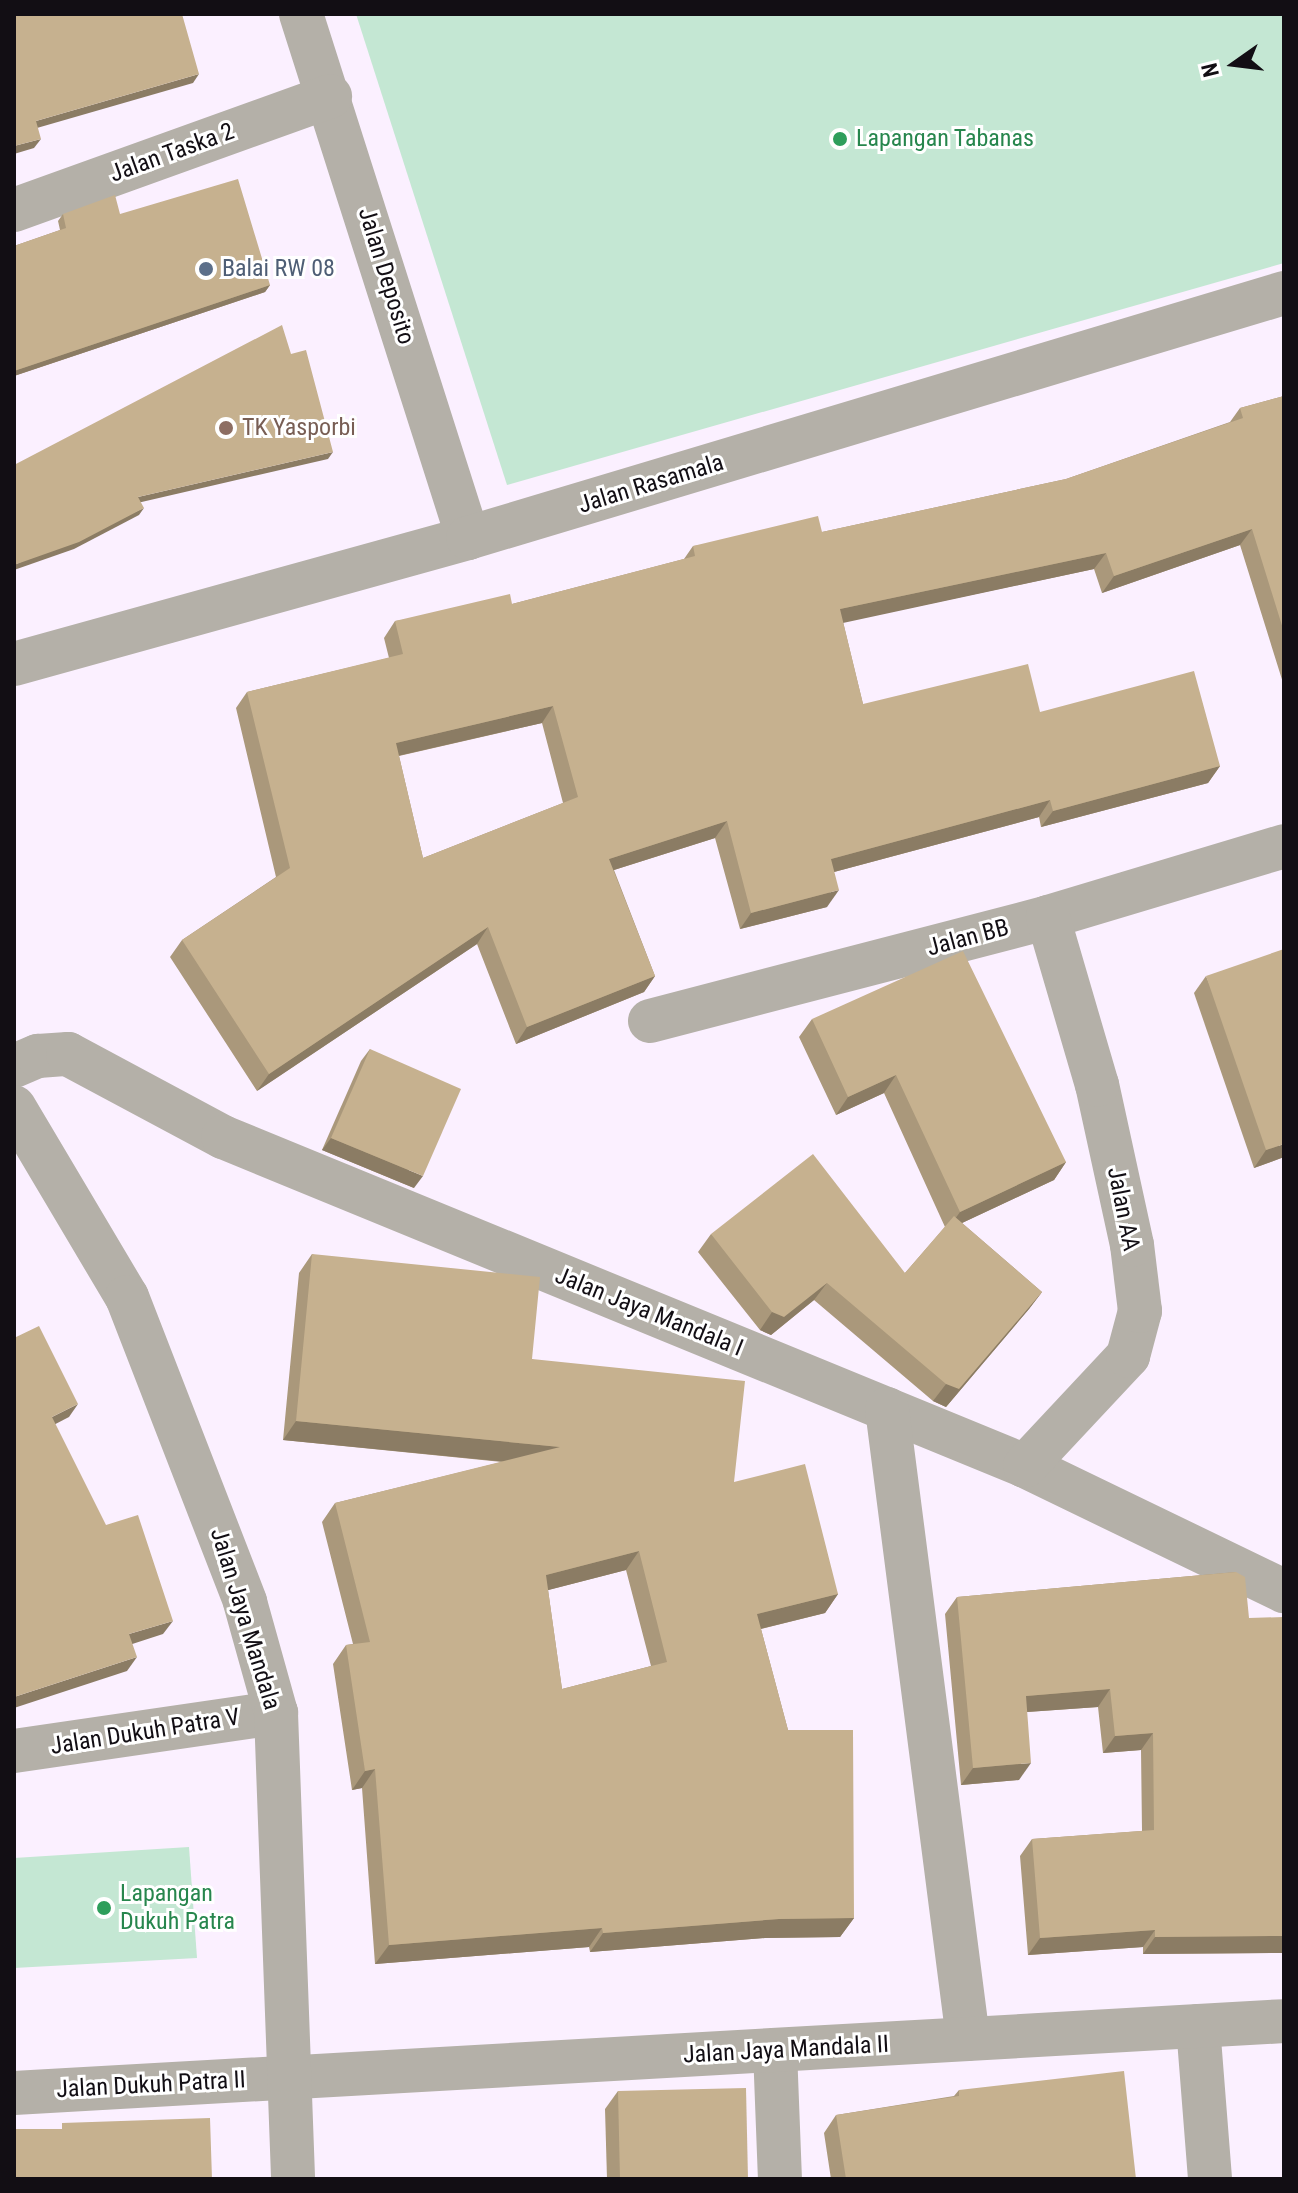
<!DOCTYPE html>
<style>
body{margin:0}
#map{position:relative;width:1298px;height:2193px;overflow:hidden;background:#fbf0ff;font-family:"Roboto Condensed",sans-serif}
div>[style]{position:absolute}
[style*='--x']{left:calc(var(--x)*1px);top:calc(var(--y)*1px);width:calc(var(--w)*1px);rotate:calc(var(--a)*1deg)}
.green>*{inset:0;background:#c4e7d3}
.minor>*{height:44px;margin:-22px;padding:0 22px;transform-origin:22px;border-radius:22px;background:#b4b0a8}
.tertiary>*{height:44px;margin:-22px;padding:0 22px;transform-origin:22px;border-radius:22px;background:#b4b0a8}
.wall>*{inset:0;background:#aa987b}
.shaded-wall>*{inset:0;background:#8b7c64}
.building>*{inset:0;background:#c6b18f}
.dots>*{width:22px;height:22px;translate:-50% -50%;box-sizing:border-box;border:4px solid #fff;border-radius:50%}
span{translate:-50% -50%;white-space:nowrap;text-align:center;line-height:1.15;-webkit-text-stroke:6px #fff;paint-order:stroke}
.leisure-label{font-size:24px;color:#27864d}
.left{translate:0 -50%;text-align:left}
.street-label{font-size:24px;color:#120e14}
.service-label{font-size:24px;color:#4e5e75}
.education-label{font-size:24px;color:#785e54}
.frame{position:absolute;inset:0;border:16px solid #120e14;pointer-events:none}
.north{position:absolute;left:1194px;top:24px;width:80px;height:80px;-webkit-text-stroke:6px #fff;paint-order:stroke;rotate:256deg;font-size:22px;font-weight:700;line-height:32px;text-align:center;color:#120e14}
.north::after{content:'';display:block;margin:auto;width:28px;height:36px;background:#120e14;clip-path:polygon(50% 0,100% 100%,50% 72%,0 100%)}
</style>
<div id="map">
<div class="green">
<div style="clip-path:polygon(356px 14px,1284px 14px,1284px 263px,507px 485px)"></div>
<div style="clip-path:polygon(189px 1847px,197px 1958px,14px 1968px,14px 1858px)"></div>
</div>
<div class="minor">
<div style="--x:301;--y:14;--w:550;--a:72.32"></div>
<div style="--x:14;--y:210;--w:336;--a:-19.8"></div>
<div style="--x:650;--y:1021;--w:411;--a:-14.6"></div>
<div style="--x:1048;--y:917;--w:246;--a:-16.7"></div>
<div style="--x:14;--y:1066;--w:26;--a:-23"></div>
<div style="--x:38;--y:1056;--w:30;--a:-4"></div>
<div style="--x:68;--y:1054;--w:176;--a:28.2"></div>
<div style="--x:223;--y:1137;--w:867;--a:22.3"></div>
<div style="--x:1025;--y:1466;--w:288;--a:25.8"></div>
<div style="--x:887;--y:1409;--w:635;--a:82.67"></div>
<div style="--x:1025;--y:1466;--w:151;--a:-46.9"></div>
<div style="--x:1128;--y:1356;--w:47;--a:-75.1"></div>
<div style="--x:1140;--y:1311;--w:66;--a:-96.9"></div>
<div style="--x:1132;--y:1245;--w:164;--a:-102.3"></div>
<div style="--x:1097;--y:1085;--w:175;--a:-106.3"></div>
<div style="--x:14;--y:1751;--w:265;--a:-8.3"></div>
<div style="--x:1198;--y:2026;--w:153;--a:85.5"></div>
<div style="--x:775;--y:2050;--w:129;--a:87.8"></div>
<div style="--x:14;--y:2093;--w:1272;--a:-3.24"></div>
</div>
<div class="tertiary">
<div style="--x:14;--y:664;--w:471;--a:-15.5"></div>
<div style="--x:468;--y:538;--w:852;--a:-16.71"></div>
<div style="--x:14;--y:1107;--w:221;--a:59.3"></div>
<div style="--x:127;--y:1297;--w:327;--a:68.8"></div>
<div style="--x:245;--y:1602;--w:115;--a:74.4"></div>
<div style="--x:276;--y:1713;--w:466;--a:87.9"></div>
</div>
<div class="wall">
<div style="clip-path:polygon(63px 214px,120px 214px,270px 285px,265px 292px,14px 376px,14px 246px,60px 230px,58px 221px)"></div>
<div style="clip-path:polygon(evenodd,1284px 396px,1284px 686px,1240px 545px,1102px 593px,1094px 569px,843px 622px,863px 704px,1040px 712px,1220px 766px,1208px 783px,1041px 827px,1039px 817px,834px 872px,827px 907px,740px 929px,715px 838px,614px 870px,655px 976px,644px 992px,516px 1044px,477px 944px,257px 1091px,170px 957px,182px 940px,276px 877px,236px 708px,247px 692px,389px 658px,384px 638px,395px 621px,512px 604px,684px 559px,693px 546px,822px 532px,1066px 479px,1230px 422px,1240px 408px,1284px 396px,542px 723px,563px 803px,423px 858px,399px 756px,542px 723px)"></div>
<div style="clip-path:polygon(1206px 976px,1284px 1157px,1254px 1168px,1194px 993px)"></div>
<div style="clip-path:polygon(812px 1019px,1066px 1162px,1054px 1180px,962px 1223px,1042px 1292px,1029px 1309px,946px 1407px,933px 1401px,814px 1300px,771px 1335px,760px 1330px,698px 1252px,711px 1234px,905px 1273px,945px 1227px,884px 1093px,836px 1115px,799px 1037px)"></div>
<div style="clip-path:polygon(370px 1049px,414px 1188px,322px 1150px,361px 1061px)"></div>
<div style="clip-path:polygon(evenodd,312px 1254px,532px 1359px,734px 1482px,838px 1594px,825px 1613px,761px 1629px,788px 1730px,854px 1918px,840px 1937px,765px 1938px,590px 1952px,589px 1947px,375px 1964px,362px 1788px,352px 1790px,333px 1664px,346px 1645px,353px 1644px,322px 1522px,335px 1503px,502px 1462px,283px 1440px,299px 1273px,312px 1254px,626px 1570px,651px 1666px,562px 1689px,548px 1590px,626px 1570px)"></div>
<div style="clip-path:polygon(1236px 1572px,1284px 1953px,1143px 1954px,1143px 1947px,1028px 1955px,1020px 1856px,1032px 1839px,1142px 1831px,1141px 1750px,1103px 1753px,1098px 1707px,1027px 1712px,1019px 1780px,961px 1785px,945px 1614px,957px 1597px)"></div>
<div style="clip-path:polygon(959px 2090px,1136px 2179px,831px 2179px,824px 2133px,836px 2115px,954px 2096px)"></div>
<div style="clip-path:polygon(618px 2091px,748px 2179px,607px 2179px,605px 2109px)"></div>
</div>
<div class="shaded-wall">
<div style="clip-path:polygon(199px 74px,193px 83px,30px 130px,36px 121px)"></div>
<div style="clip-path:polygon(41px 139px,34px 148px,14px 154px,14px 146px)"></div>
<div style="clip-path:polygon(270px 285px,265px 292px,14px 376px,14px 371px)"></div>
<div style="clip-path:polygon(333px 452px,328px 459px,133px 504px,138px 497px)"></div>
<div style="clip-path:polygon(144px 508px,139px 515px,74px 549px,14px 570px,14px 565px)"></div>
<div style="clip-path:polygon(1252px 529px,1240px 545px,1102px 593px,1114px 576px)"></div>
<div style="clip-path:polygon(1106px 553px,1094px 569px,829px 626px,840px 609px)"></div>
<div style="clip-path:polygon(553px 706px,542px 723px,384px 759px,396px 743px)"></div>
<div style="clip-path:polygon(1220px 766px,1208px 783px,1041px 827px,1053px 811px)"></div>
<div style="clip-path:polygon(1050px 800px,1039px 817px,819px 876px,831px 859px)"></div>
<div style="clip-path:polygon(727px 821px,715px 838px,598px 875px,609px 859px)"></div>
<div style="clip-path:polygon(839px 890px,827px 907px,740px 929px,751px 913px)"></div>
<div style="clip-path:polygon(488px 927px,477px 944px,257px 1091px,269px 1074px)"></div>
<div style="clip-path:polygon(655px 976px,644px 992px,516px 1044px,527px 1027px)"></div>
<div style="clip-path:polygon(896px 1075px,884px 1093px,836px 1115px,848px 1097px)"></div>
<div style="clip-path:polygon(331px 1138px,423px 1176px,414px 1188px,322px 1150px)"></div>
<div style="clip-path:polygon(1284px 1144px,1284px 1157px,1254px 1168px,1266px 1150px)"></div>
<div style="clip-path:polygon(1066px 1162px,1054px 1180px,947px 1230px,960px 1212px)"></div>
<div style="clip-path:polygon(827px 1283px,814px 1300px,771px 1335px,760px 1330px,772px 1312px)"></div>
<div style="clip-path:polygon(1042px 1292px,1029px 1309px,946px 1407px,933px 1401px,946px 1384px)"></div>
<div style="clip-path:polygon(78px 1404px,69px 1417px,42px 1431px,52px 1417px)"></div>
<div style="clip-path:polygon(296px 1421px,560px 1447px,547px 1466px,283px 1440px)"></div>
<div style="clip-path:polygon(639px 1551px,626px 1570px,533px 1594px,546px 1575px)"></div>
<div style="clip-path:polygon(838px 1594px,825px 1613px,744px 1633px,757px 1614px)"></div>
<div style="clip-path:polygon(173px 1621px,163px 1634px,120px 1648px,129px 1634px)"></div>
<div style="clip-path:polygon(137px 1657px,127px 1671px,14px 1708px,14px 1697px)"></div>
<div style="clip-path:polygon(1110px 1689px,1098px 1707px,1014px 1713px,1026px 1696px)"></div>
<div style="clip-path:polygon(1153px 1733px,1141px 1750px,1103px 1753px,1115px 1736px)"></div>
<div style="clip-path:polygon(1031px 1763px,1019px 1780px,961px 1785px,973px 1768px)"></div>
<div style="clip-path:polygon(375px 1769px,362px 1788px,352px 1790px,365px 1771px)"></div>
<div style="clip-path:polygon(854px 1918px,840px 1937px,765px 1938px,590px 1952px,603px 1933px,779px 1919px)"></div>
<div style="clip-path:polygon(602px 1928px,589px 1947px,375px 1964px,389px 1945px)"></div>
<div style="clip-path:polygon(1155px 1930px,1143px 1947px,1028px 1955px,1040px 1938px)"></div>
<div style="clip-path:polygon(1284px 1936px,1284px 1953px,1143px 1954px,1155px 1937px)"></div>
</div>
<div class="building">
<div style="clip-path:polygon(14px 14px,182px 14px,199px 74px,36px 121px,41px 139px,14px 146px)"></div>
<div style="clip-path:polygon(238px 179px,270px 285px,14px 371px,14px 246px,66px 228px,63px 214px,115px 195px,120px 214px)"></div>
<div style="clip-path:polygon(282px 325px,291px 354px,306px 350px,333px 452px,138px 497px,144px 508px,79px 542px,14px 565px,14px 465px)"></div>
<div style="clip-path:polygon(evenodd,1284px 396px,1284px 632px,1252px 529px,1114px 576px,1106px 553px,840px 609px,863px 704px,1028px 664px,1040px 712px,1194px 671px,1220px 766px,1053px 811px,1050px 800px,831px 859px,839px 890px,751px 913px,727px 821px,609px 859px,655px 976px,527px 1027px,488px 927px,269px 1074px,182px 940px,290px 868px,247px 692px,403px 654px,395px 621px,510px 594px,512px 604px,695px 556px,693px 546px,818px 516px,822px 532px,1066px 479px,1243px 418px,1240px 408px,1284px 396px,553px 706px,578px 797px,423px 858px,396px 743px,553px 706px)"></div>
<div style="clip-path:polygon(1284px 949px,1284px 1144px,1266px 1150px,1206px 976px)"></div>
<div style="clip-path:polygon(963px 951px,1066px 1162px,960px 1212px,896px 1075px,848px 1097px,812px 1019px)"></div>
<div style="clip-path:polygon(370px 1049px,461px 1089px,423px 1176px,331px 1138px)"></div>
<div style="clip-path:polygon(813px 1154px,905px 1273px,954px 1216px,1042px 1292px,959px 1389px,946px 1384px,827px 1283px,784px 1317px,772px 1312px,711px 1234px)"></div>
<div style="clip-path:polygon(evenodd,312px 1254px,540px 1277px,532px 1359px,745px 1381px,734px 1482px,805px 1464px,838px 1594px,757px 1614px,788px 1730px,853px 1730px,854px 1918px,779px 1919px,603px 1933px,602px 1928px,389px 1945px,375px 1769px,365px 1771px,346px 1645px,370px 1642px,335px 1503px,560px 1447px,296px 1421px,312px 1254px,639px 1551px,667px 1662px,562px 1689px,546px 1575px,639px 1551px)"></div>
<div style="clip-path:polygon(39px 1326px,78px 1404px,52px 1417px,106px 1525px,138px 1515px,173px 1621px,129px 1634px,137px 1657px,14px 1697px,14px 1338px)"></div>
<div style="clip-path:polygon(1236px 1572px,1245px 1577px,1249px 1618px,1284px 1617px,1284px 1936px,1155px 1937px,1155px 1930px,1040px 1938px,1032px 1839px,1154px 1830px,1153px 1733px,1115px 1736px,1110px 1689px,1026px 1696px,1031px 1763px,973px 1768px,957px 1597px)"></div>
<div style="clip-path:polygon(1124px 2071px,1136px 2179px,846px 2179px,836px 2115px,959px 2096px,959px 2090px)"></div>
<div style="clip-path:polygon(746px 2088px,748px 2179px,620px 2179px,618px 2091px)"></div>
<div style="clip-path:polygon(210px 2118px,212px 2179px,14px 2179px,14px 2129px,62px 2129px,62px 2123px)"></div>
</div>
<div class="dots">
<div style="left:840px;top:139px;background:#2e9e5b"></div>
<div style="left:206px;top:269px;background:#5c6f8a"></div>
<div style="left:226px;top:428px;background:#8d6e63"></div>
<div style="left:104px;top:1908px;background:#2e9e5b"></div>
</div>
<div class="leisure-label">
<span class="left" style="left:856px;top:139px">Lapangan Tabanas</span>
<span class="left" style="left:120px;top:1908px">Lapangan<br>Dukuh Patra</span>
</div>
<div class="street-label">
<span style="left:172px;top:153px;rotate:-20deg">Jalan Taska 2</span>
<span style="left:386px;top:276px;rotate:73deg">Jalan Deposito</span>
<span style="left:651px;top:484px;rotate:-17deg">Jalan Rasamala</span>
<span style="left:968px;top:938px;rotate:-15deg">Jalan BB</span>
<span style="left:1123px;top:1209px;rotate:79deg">Jalan AA</span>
<span style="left:649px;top:1312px;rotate:22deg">Jalan Jaya Mandala I</span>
<span style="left:245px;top:1619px;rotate:73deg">Jalan Jaya Mandala</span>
<span style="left:145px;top:1732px;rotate:-9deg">Jalan Dukuh Patra V</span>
<span style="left:786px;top:2050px;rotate:-3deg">Jalan Jaya Mandala II</span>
<span style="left:151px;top:2085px;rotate:-3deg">Jalan Dukuh Patra II</span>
</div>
<div class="service-label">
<span class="left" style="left:222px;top:269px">Balai RW 08</span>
</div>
<div class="education-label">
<span class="left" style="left:242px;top:428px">TK Yasporbi</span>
</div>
<div class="frame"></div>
<div class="north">N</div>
</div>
